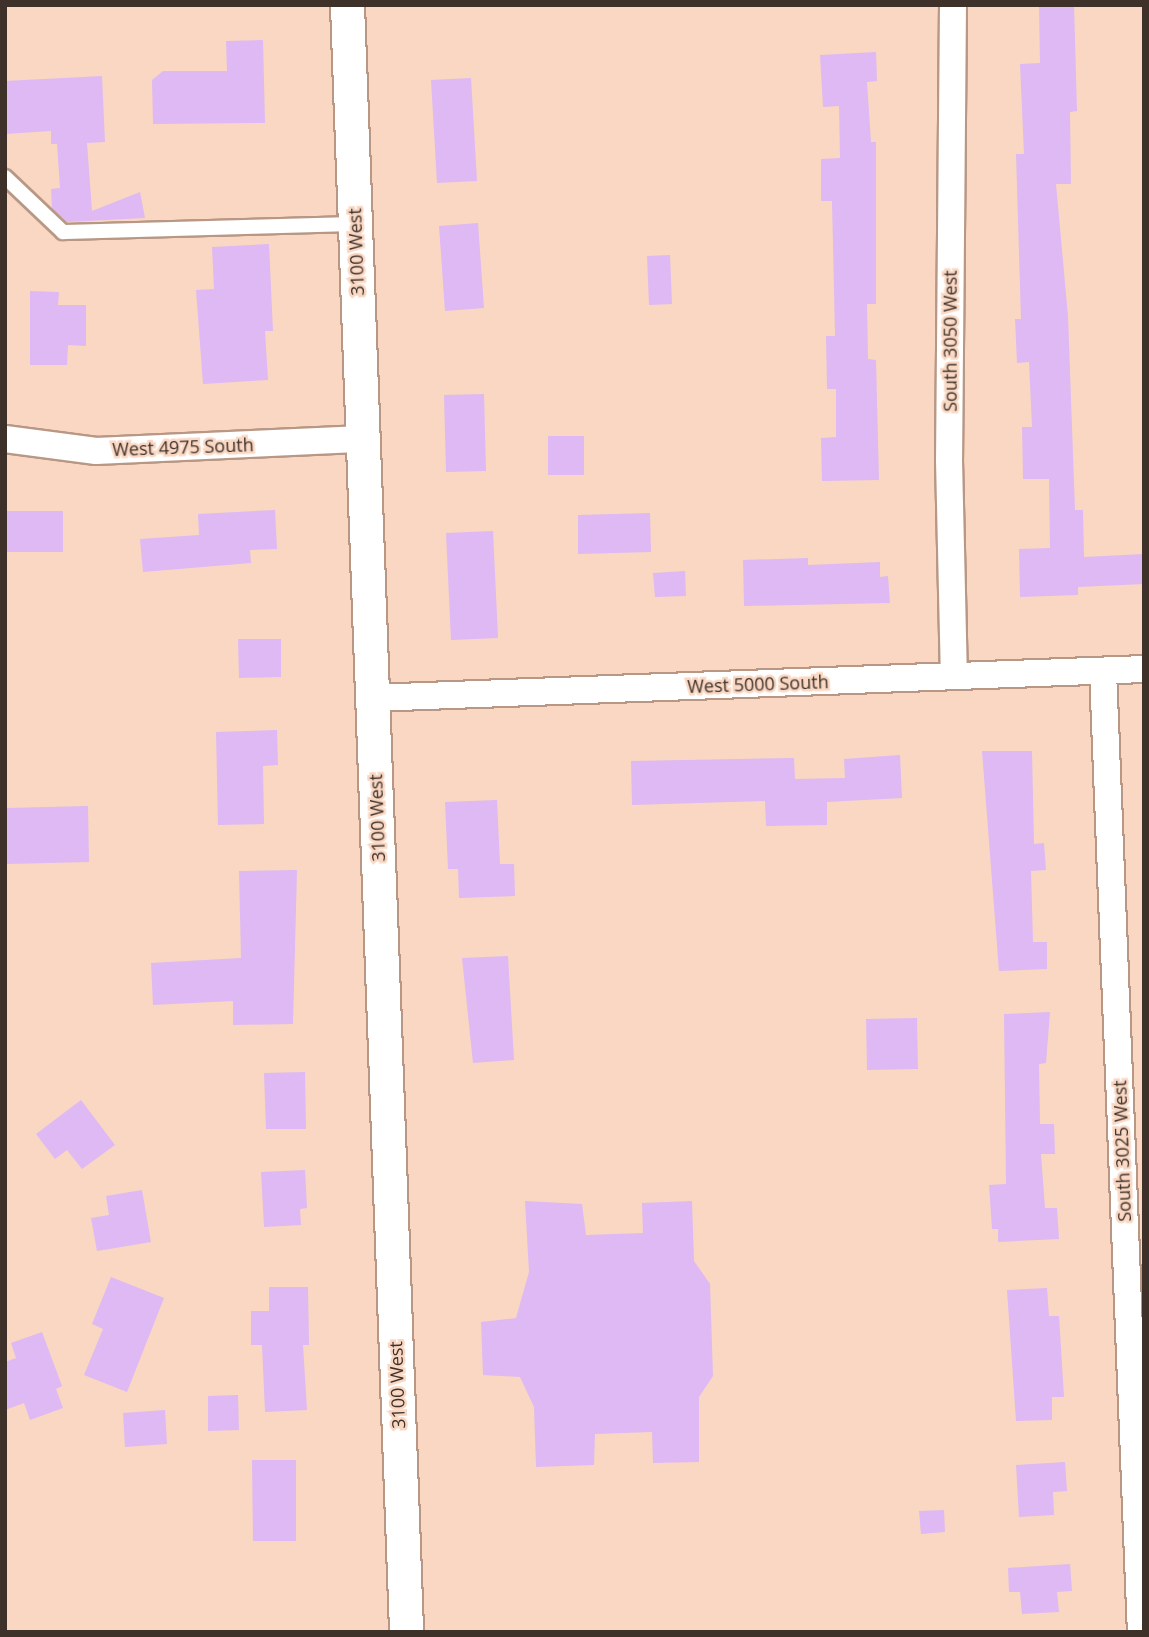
<!DOCTYPE html>
<style>
body{margin:0}
#map{position:relative;width:1149px;height:1637px;overflow:hidden;background:#f9d7c3;font-family:"Open Sans",sans-serif}
div>[style]{position:absolute}
[style*='--x']{left:calc(var(--x)*1px);top:calc(var(--y)*1px);width:calc(var(--w)*1px);rotate:calc(var(--a)*1deg)}
.building>*{inset:0;background:#deb9f3}
.roads{filter:drop-shadow(2px 0 #b89885) drop-shadow(-2px 0 #b89885) drop-shadow(0 2px #b89885) drop-shadow(0 -2px #b89885)}
.service>*{height:14px;margin:-7px;padding:0 7px;transform-origin:7px;border-radius:7px;background:#fff}
.minor>*{height:26px;margin:-13px;padding:0 13px;transform-origin:13px;border-radius:13px;background:#fff}
.tertiary>*{height:33px;margin:-16.5px;padding:0 16.5px;transform-origin:16.5px;border-radius:16.5px;background:#fff}
span{translate:-50% -50%;white-space:nowrap;text-align:center;line-height:1.15;-webkit-text-stroke:5px #f9d7c3;paint-order:stroke}
.street-label{font-size:18px;color:#3e3129}
.frame{position:absolute;inset:0;border:7px solid #3e3129;pointer-events:none}
</style>
<div id="map">
<div class="building">
<div style="clip-path:polygon(1039px 5px,1074px 5px,1077px 111px,1070px 112px,1071px 184px,1056px 184px,1068px 316px,1075px 510px,1083px 510px,1084px 557px,1144px 554px,1144px 584px,1078px 587px,1078px 595px,1020px 597px,1019px 549px,1050px 548px,1049px 479px,1023px 479px,1022px 427px,1032px 427px,1029px 362px,1017px 363px,1015px 319px,1021px 319px,1016px 154px,1024px 154px,1020px 64px,1040px 63px)"></div>
<div style="clip-path:polygon(263px 40px,265px 123px,153px 124px,152px 80px,163px 71px,227px 71px,226px 41px)"></div>
<div style="clip-path:polygon(876px 52px,877px 81px,867px 82px,871px 142px,876px 142px,876px 304px,867px 304px,868px 359px,876px 360px,879px 480px,822px 481px,821px 438px,836px 437px,836px 389px,827px 389px,826px 336px,835px 336px,832px 201px,821px 201px,821px 159px,840px 158px,839px 106px,823px 107px,820px 55px)"></div>
<div style="clip-path:polygon(102px 76px,105px 142px,87px 143px,92px 211px,140px 192px,145px 218px,67px 222px,52px 209px,51px 189px,60px 188px,57px 144px,51px 144px,51px 131px,5px 134px,5px 81px)"></div>
<div style="clip-path:polygon(471px 78px,477px 181px,437px 183px,431px 80px)"></div>
<div style="clip-path:polygon(478px 223px,484px 308px,445px 311px,439px 226px)"></div>
<div style="clip-path:polygon(269px 244px,273px 331px,265px 331px,268px 380px,203px 384px,196px 290px,214px 289px,212px 247px)"></div>
<div style="clip-path:polygon(670px 255px,672px 304px,649px 305px,647px 256px)"></div>
<div style="clip-path:polygon(30px 291px,59px 292px,58px 305px,86px 305px,86px 346px,68px 345px,67px 365px,30px 365px)"></div>
<div style="clip-path:polygon(484px 394px,486px 471px,446px 472px,444px 395px)"></div>
<div style="clip-path:polygon(548px 436px,584px 436px,584px 475px,548px 475px)"></div>
<div style="clip-path:polygon(275px 510px,277px 549px,250px 550px,251px 563px,143px 572px,140px 539px,199px 535px,198px 514px)"></div>
<div style="clip-path:polygon(5px 511px,63px 511px,63px 552px,5px 552px)"></div>
<div style="clip-path:polygon(650px 513px,651px 552px,578px 554px,578px 515px)"></div>
<div style="clip-path:polygon(493px 531px,498px 638px,451px 640px,446px 533px)"></div>
<div style="clip-path:polygon(808px 558px,808px 565px,880px 562px,880px 577px,888px 576px,890px 603px,744px 606px,743px 560px)"></div>
<div style="clip-path:polygon(685px 571px,686px 596px,655px 597px,653px 573px)"></div>
<div style="clip-path:polygon(238px 639px,281px 639px,281px 677px,239px 678px)"></div>
<div style="clip-path:polygon(277px 730px,278px 765px,263px 766px,264px 824px,218px 825px,216px 732px)"></div>
<div style="clip-path:polygon(982px 751px,1032px 751px,1034px 844px,1044px 843px,1046px 870px,1031px 871px,1033px 942px,1047px 942px,1047px 969px,999px 971px)"></div>
<div style="clip-path:polygon(900px 755px,902px 798px,827px 802px,827px 825px,766px 826px,765px 801px,632px 805px,631px 761px,794px 758px,795px 779px,845px 778px,844px 759px)"></div>
<div style="clip-path:polygon(497px 800px,500px 864px,514px 864px,515px 896px,459px 898px,458px 869px,448px 869px,445px 802px)"></div>
<div style="clip-path:polygon(88px 806px,89px 862px,7px 864px,6px 808px)"></div>
<div style="clip-path:polygon(297px 870px,293px 1024px,233px 1025px,233px 1001px,153px 1005px,151px 963px,241px 958px,239px 871px)"></div>
<div style="clip-path:polygon(508px 956px,514px 1060px,473px 1063px,462px 958px)"></div>
<div style="clip-path:polygon(1050px 1012px,1046px 1063px,1039px 1064px,1040px 1124px,1054px 1124px,1055px 1154px,1041px 1154px,1045px 1208px,1057px 1208px,1059px 1239px,998px 1242px,998px 1229px,992px 1229px,989px 1185px,1006px 1184px,1004px 1014px)"></div>
<div style="clip-path:polygon(917px 1018px,918px 1069px,867px 1070px,866px 1019px)"></div>
<div style="clip-path:polygon(305px 1072px,306px 1129px,266px 1129px,264px 1073px)"></div>
<div style="clip-path:polygon(81px 1100px,115px 1145px,82px 1169px,67px 1150px,55px 1159px,36px 1134px)"></div>
<div style="clip-path:polygon(305px 1170px,307px 1208px,300px 1209px,301px 1225px,264px 1227px,261px 1172px)"></div>
<div style="clip-path:polygon(142px 1190px,151px 1242px,97px 1251px,91px 1218px,109px 1215px,106px 1196px)"></div>
<div style="clip-path:polygon(525px 1201px,582px 1204px,586px 1235px,643px 1233px,642px 1203px,692px 1201px,694px 1261px,710px 1284px,713px 1376px,699px 1397px,699px 1462px,653px 1463px,652px 1432px,595px 1434px,594px 1465px,536px 1467px,534px 1407px,520px 1377px,483px 1375px,481px 1322px,516px 1318px,529px 1272px)"></div>
<div style="clip-path:polygon(111px 1277px,164px 1298px,127px 1392px,84px 1375px,103px 1329px,92px 1324px)"></div>
<div style="clip-path:polygon(269px 1287px,308px 1287px,309px 1345px,303px 1345px,307px 1410px,265px 1412px,262px 1345px,251px 1345px,251px 1311px,269px 1311px)"></div>
<div style="clip-path:polygon(1047px 1288px,1049px 1316px,1059px 1316px,1064px 1397px,1052px 1397px,1052px 1420px,1016px 1421px,1007px 1290px)"></div>
<div style="clip-path:polygon(42px 1332px,62px 1386px,56px 1389px,63px 1408px,30px 1420px,24px 1403px,5px 1410px,5px 1362px,16px 1358px,11px 1343px)"></div>
<div style="clip-path:polygon(238px 1395px,239px 1430px,208px 1431px,208px 1396px)"></div>
<div style="clip-path:polygon(165px 1410px,167px 1444px,125px 1447px,123px 1413px)"></div>
<div style="clip-path:polygon(252px 1460px,296px 1460px,296px 1541px,253px 1541px)"></div>
<div style="clip-path:polygon(1065px 1462px,1067px 1491px,1053px 1492px,1054px 1515px,1019px 1517px,1016px 1465px)"></div>
<div style="clip-path:polygon(944px 1510px,945px 1532px,921px 1534px,919px 1511px)"></div>
<div style="clip-path:polygon(1070px 1564px,1072px 1591px,1057px 1592px,1059px 1612px,1022px 1614px,1020px 1592px,1009px 1592px,1008px 1568px)"></div>
</div>
<div class="roads">
<div class="service">
<div style="--x:5;--y:177;--w:80;--a:43.5"></div>
<div style="--x:63;--y:232;--w:292;--a:-1.6"></div>
</div>
<div class="minor">
<div style="--x:953;--y:5;--w:455;--a:90.5"></div>
<div style="--x:949;--y:460;--w:216;--a:88.7"></div>
<div style="--x:5;--y:439;--w:92;--a:7.5"></div>
<div style="--x:96;--y:451;--w:267;--a:-2.6"></div>
<div style="--x:1103;--y:671;--w:962;--a:87.74"></div>
<div style="--x:372;--y:698;--w:773;--a:-2.15"></div>
</div>
<div class="tertiary">
<div style="--x:347;--y:5;--w:1628;--a:87.92"></div>
</div>
</div>
<div class="street-label">
<span style="left:356px;top:252px;rotate:-92deg">3100 West</span>
<span style="left:950px;top:341px;rotate:-90deg">South 3050 West</span>
<span style="left:183px;top:447px;rotate:-2deg">West 4975 South</span>
<span style="left:758px;top:684px;rotate:-2deg">West 5000 South</span>
<span style="left:377px;top:818px;rotate:-92deg">3100 West</span>
<span style="left:1122px;top:1151px;rotate:-92deg">South 3025 West</span>
<span style="left:397px;top:1385px;rotate:-92deg">3100 West</span>
</div>
<div class="frame"></div>
</div>
